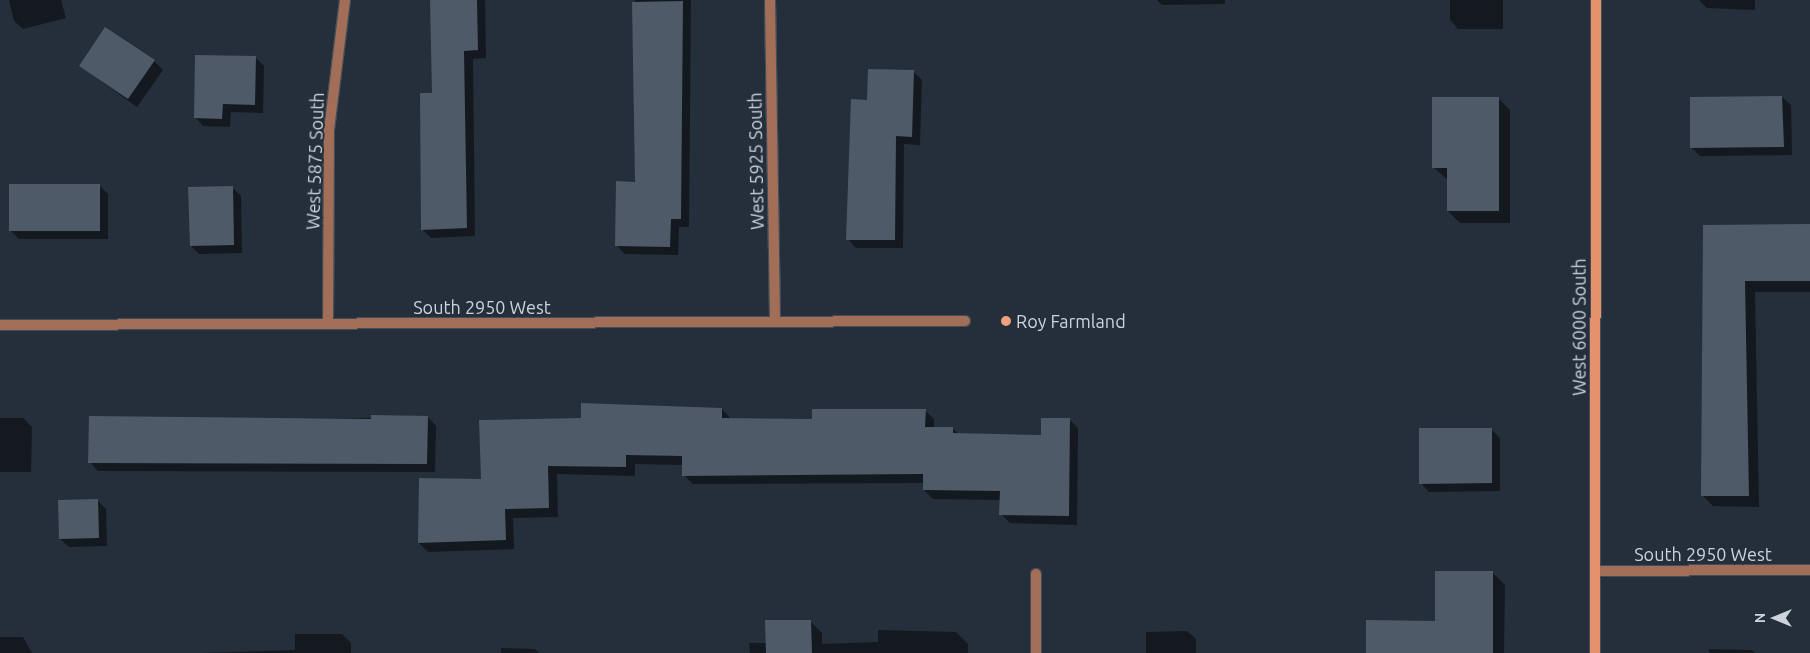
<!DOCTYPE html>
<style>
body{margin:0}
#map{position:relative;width:1810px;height:653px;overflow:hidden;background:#242f3b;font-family:Ubuntu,sans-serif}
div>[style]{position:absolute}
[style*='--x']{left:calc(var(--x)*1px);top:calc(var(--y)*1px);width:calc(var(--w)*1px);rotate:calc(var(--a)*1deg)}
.shadow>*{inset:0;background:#0007}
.building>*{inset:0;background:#4e5a68}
.roads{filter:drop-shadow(1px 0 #424d58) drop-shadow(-1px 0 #424d58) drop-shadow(0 1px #424d58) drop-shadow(0 -1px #424d58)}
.street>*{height:10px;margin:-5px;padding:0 5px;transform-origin:5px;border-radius:5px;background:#a26e57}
.secondary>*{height:10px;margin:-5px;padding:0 5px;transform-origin:5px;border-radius:5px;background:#e5916c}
.dots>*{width:14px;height:14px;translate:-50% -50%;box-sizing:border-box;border:2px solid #242f3b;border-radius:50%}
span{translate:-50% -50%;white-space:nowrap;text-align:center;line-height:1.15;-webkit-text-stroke:4px #242f3b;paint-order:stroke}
.street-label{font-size:18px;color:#ccd3db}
.poi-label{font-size:18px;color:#ccd3db}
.left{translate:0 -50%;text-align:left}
.north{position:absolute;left:1750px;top:593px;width:50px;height:50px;-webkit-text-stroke:4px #242f3b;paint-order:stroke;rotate:270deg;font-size:14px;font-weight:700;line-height:20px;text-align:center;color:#ccd3db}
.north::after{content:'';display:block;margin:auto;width:18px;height:22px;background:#ccd3db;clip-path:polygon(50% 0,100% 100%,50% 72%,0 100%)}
</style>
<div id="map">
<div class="shadow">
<div style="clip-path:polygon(9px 0,61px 0,66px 18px,23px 29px,14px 21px)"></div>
<div style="clip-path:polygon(431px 0,485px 0,486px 58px,473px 59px,475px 236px,431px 238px,423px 230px,434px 94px)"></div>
<div style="clip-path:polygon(635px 0,691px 0,689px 227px,679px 227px,678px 255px,625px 254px,616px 245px,636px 183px)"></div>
<div style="clip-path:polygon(1157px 0,1225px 0,1225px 4px,1162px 5px)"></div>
<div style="clip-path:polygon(1450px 0,1503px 0,1503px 29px,1458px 29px,1450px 20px)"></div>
<div style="clip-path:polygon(1699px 0,1755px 0,1755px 10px,1707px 8px)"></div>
<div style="clip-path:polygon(256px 58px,264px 66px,263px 113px,231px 112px,230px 127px,203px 126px,195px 117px)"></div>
<div style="clip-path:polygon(154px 61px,163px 70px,137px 107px,80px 66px)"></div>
<div style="clip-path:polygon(913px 71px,922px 80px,920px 145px,904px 144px,903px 248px,856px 248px,848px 239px,868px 101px)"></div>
<div style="clip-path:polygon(1782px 97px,1791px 105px,1792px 155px,1700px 156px,1692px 148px)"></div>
<div style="clip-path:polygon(1498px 98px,1510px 110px,1510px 223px,1460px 223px,1448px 211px,1448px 180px,1434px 168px)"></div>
<div style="clip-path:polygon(99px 185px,108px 194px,108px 239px,19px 239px,10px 230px)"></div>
<div style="clip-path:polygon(232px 187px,241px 196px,242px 253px,199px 254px,191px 246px)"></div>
<div style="clip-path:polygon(1704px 226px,1810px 253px,1810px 292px,1755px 292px,1759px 507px,1713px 506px,1702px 495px)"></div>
<div style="clip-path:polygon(722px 409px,731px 419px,814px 420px,925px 410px,934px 419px,934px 428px,952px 428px,959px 434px,1043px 436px,1069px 419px,1078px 428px,1077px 525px,1010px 523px,1001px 514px,1001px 500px,933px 499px,924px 490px,924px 483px,693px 484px,684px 475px,684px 465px,635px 464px,635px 476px,557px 474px,558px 517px,513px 518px,514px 549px,428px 552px,419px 543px,420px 479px,482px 480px,582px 419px)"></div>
<div style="clip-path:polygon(428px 417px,436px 426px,435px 472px,98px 471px,90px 462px,146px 421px)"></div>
<div style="clip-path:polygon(0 418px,23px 418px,32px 427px,31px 472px,0 472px)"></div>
<div style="clip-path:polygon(1491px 429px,1500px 438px,1500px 491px,1429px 492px,1421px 483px)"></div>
<div style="clip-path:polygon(97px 500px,106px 509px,107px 546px,69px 547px,60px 539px)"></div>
<div style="clip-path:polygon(1493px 573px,1505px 585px,1504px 653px,1367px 653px,1436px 622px)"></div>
<div style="clip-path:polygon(810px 621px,822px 633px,822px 644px,878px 642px,878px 630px,956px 632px,968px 644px,968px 653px,750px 653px,749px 643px,767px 643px)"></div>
<div style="clip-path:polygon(1187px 631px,1196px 639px,1196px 653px,1146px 653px,1146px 632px)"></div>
<div style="clip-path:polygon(295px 634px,342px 634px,351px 643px,351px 653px,200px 653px,295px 650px)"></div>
<div style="clip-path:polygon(0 637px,23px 637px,32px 653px,0 653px)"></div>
<div style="clip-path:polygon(501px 648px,535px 649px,539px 653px,501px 653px)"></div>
<div style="clip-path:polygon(1709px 649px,1752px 650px,1755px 653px,1709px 653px)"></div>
</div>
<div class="building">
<div style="clip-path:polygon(430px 0,477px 0,478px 50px,464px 51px,467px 228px,421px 230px,420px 93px,432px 93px)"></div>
<div style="clip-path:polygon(683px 1px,681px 219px,671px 219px,670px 247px,615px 246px,616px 181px,635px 182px,632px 2px)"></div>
<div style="clip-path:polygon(105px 27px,155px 60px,128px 99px,79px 66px)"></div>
<div style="clip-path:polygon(195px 55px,256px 56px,255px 105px,223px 104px,222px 119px,194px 118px)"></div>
<div style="clip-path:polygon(868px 69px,914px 70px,912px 137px,896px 136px,895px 240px,846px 240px,851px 99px,867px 100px)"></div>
<div style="clip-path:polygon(1782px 96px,1784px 147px,1690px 148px,1690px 97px)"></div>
<div style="clip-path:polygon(1432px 97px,1499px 97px,1499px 211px,1447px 211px,1447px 168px,1432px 168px)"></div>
<div style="clip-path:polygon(9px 184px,100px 184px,100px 231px,9px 231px)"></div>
<div style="clip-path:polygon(233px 186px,234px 245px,190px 246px,188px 187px)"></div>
<div style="clip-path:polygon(1810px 224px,1810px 281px,1745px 281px,1749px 496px,1701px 496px,1703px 225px)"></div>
<div style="clip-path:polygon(581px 403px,722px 408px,722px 418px,812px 419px,812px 409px,926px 409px,925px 427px,953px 427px,953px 433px,1041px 435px,1041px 418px,1070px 418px,1069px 516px,999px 515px,1000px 491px,923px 490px,923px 474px,682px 476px,682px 456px,626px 455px,626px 467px,548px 466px,549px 508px,505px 509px,506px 540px,418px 543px,419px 478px,481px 479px,479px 420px,581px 418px)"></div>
<div style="clip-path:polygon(371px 415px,428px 416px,427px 464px,88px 463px,89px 416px,371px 419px)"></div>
<div style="clip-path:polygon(1419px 428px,1492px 428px,1492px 483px,1419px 484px)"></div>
<div style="clip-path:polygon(98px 499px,99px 538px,59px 539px,58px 500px)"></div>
<div style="clip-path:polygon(1435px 571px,1493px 571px,1493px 653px,1366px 653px,1366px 620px,1435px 621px)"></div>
<div style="clip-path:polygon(765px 620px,811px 620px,812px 653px,766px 653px)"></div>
</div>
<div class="roads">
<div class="street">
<div style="--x:770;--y:0;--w:322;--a:89.1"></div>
<div style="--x:328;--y:324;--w:194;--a:-89.7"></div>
<div style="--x:329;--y:130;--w:131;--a:-83"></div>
<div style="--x:0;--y:325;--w:965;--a:-0.24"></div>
<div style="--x:1596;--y:571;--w:214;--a:-0.3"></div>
<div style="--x:1036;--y:653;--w:79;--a:-90"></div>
</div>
<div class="secondary">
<div style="--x:1595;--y:653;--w:653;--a:-89.91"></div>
</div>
</div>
<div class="dots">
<div style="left:1006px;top:321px;background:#f1a17d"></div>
</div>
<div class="street-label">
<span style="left:315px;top:161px;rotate:-88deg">West 5875 South</span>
<span style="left:756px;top:161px;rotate:-91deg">West 5925 South</span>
<span style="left:482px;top:307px">South 2950 West</span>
<span style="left:1579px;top:327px;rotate:-90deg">West 6000 South</span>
<span style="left:1703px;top:554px">South 2950 West</span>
</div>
<div class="poi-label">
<span class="left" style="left:1016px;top:321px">Roy Farmland</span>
</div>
<div class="north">N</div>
</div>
